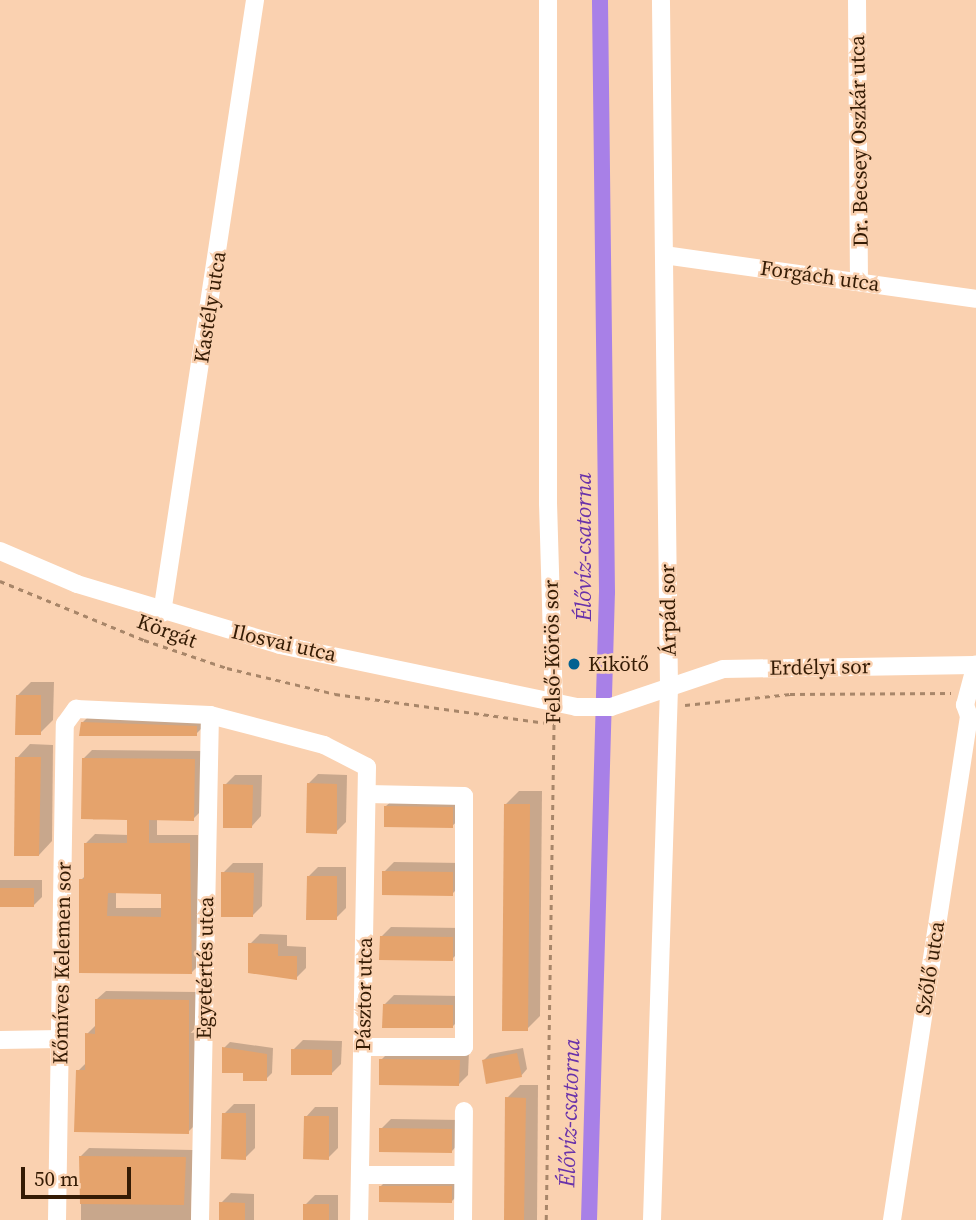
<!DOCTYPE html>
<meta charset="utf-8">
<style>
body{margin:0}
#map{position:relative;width:976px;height:1220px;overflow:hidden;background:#fad1b0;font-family:"Source Serif 4",serif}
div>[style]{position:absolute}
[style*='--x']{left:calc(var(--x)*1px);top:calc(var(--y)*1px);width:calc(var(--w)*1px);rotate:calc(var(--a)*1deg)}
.shadow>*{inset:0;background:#0003}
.canal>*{height:16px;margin:-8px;padding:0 8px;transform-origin:8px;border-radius:8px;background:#a880e7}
.building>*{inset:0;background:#e5a36c}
.path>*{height:2.5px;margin-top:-1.25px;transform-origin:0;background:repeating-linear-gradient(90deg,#a88669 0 5px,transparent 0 10px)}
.minor>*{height:18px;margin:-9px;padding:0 9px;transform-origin:9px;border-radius:9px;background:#fff}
.dots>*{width:19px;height:19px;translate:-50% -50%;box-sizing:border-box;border:4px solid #fad1b0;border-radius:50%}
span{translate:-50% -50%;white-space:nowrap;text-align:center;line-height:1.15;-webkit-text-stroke:5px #fad1b0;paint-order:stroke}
.street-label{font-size:21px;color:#341b04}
.poi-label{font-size:21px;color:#341b04}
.left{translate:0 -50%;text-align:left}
.water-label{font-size:23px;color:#6932aa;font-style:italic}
.scale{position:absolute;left:21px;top:1167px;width:110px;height:32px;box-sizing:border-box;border:4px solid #341b04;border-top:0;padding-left:9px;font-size:21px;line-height:24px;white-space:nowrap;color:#341b04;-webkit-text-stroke:5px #fad1b0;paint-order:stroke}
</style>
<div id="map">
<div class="shadow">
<div style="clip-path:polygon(31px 682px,54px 682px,53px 720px,40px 733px,18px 695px)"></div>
<div style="clip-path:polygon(89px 716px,202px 720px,202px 728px,196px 734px,82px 723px)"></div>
<div style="clip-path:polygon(30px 744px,53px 745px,52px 841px,39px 855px,17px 758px)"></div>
<div style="clip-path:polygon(evenodd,92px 750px,204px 751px,202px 810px,193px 819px,157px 819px,157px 835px,198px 835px,200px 964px,191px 973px,81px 971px,81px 880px,86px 875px,86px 843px,95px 834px,129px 835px,129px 818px,83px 759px,92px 750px,116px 892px,162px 892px,162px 908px,116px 908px,116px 892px)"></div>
<div style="clip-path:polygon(318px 774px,347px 775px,346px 822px,336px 832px,308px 784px)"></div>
<div style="clip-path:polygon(235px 775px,262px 775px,261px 816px,252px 826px,225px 785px)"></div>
<div style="clip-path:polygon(519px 791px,542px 791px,540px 1016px,527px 1029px,506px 804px)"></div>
<div style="clip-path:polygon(396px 797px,462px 798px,462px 817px,452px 826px,386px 806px)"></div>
<div style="clip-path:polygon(394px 862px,462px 863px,462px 884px,452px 894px,384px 872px)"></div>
<div style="clip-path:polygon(233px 863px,263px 863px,262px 906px,253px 915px,223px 873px)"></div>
<div style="clip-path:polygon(318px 867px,346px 867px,346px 908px,336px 918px,308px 877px)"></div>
<div style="clip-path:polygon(0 880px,42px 880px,42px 897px,33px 906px,0 905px)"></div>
<div style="clip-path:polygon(391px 927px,462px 928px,462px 949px,452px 959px,381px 937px)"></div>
<div style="clip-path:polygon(260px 934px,287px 935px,287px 946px,306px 947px,306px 968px,296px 978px,250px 944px)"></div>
<div style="clip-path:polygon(106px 991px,197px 992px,197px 1123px,188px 1132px,78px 1071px,87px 1062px,87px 1034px,95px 1026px,97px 999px)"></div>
<div style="clip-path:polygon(394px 995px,462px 996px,462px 1017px,452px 1027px,384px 1005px)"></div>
<div style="clip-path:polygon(303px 1040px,342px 1041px,341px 1064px,331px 1074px,293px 1050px)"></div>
<div style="clip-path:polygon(230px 1042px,273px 1048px,272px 1073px,266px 1079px,244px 1072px,224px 1048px)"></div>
<div style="clip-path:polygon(523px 1048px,527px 1069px,521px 1076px,484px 1060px,490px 1054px)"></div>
<div style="clip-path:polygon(391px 1050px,469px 1051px,468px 1075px,459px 1084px,381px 1060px)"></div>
<div style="clip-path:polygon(520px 1085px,538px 1085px,537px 1220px,505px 1220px,507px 1098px)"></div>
<div style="clip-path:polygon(234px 1104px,255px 1104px,255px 1148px,245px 1158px,224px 1114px)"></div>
<div style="clip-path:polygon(315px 1107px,338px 1107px,338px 1148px,328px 1158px,306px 1117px)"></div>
<div style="clip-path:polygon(391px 1119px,462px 1120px,461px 1141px,452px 1151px,381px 1129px)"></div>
<div style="clip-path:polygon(89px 1148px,193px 1150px,191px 1219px,195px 1220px,81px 1220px,81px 1156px)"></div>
<div style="clip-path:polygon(390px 1177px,461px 1177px,461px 1192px,451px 1202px,380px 1187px)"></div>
<div style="clip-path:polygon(231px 1193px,254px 1194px,254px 1220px,221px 1220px,221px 1203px)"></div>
<div style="clip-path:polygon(315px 1195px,338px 1195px,338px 1220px,305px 1220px,305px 1205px)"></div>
</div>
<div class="canal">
<div style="--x:589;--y:1220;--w:628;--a:-88.36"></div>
<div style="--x:607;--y:592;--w:592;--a:-90.68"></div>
</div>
<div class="building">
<div style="clip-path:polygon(16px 695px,41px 695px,41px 735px,15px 735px)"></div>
<div style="clip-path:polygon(81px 722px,197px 726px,197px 736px,79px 736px)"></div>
<div style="clip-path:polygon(15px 757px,41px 757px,39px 856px,14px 856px)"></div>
<div style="clip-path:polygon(evenodd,82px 758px,195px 759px,194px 821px,149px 820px,149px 843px,190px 843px,192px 974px,79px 973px,79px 879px,84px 879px,84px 843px,127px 843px,127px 820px,81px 819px,82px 758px,108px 893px,161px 894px,161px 917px,107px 916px,108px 893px)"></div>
<div style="clip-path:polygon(307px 783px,337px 784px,337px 834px,306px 833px)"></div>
<div style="clip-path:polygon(223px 784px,253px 785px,252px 828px,223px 828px)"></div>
<div style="clip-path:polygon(504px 804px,530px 804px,528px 1031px,502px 1031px)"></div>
<div style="clip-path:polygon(384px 806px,453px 807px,453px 828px,384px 827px)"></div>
<div style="clip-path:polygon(382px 871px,453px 872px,453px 896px,382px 895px)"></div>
<div style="clip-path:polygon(221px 872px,254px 873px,253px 917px,221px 917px)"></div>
<div style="clip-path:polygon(307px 876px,337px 876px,337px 920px,306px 920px)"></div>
<div style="clip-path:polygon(0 888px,34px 888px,34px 907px,0 907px)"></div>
<div style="clip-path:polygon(380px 936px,453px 937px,453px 961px,379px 960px)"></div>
<div style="clip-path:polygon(248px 943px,278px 944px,278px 956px,297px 956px,297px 980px,248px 973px)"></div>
<div style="clip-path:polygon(95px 999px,189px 1000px,189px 1134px,74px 1132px,76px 1070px,85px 1070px,85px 1033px,95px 1034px)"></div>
<div style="clip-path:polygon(383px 1004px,453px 1005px,453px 1028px,382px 1028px)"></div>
<div style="clip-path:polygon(222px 1047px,267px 1054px,267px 1081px,243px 1081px,243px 1073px,222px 1073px)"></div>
<div style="clip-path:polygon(291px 1049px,332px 1050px,332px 1075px,291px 1075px)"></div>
<div style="clip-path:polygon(517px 1053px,522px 1077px,486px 1084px,482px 1060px)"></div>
<div style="clip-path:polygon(379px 1059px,460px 1060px,459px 1086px,379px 1085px)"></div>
<div style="clip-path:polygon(505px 1097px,526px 1098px,524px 1220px,504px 1220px)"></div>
<div style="clip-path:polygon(222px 1113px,246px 1113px,246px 1160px,221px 1159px)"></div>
<div style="clip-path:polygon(304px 1116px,329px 1116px,329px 1160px,303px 1159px)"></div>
<div style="clip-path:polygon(379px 1128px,452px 1129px,452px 1153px,379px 1152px)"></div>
<div style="clip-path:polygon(79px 1156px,186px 1157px,184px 1205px,80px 1204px)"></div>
<div style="clip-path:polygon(379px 1186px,452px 1186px,452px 1203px,379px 1202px)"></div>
<div style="clip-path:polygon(219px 1202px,245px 1203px,245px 1220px,219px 1220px)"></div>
<div style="clip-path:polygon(303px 1204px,329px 1204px,329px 1220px,303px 1220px)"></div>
</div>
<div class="path">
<div style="--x:0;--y:581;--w:156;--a:22.3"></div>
<div style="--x:144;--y:640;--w:88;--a:18.6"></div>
<div style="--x:227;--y:668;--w:111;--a:13.5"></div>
<div style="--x:335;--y:694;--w:221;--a:7.8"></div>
<div style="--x:685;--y:705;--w:106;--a:-6"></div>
<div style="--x:790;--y:694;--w:161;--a:-0.4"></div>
<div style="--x:546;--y:1220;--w:497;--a:-89.1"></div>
</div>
<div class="minor">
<div style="--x:548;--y:0;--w:503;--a:90"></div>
<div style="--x:548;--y:503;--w:200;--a:88.3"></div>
<div style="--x:857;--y:0;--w:281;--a:89.6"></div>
<div style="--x:664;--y:255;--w:315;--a:8"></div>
<div style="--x:0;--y:551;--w:84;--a:23.2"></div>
<div style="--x:77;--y:584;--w:212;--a:16.7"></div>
<div style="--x:280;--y:645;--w:302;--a:11.8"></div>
<div style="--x:576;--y:707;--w:35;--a:0"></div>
<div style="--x:611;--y:707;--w:118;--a:-18.7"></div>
<div style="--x:723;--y:669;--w:251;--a:-0.9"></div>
<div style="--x:162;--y:613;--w:620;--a:-81.37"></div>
<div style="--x:0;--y:1040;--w:61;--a:-0.9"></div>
<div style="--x:363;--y:1047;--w:101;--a:0"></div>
<div style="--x:464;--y:1047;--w:251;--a:-90"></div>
<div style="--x:464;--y:796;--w:97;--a:-178.8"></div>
<div style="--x:361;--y:1175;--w:102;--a:0"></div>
<div style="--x:57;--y:1220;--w:496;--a:-89.1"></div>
<div style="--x:65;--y:724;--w:19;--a:-54"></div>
<div style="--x:76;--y:709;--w:134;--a:2.6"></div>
<div style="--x:210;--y:715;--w:118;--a:14.7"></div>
<div style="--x:324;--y:745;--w:48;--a:27.1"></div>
<div style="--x:367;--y:767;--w:453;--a:91"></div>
<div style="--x:200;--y:1220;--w:505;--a:-88.87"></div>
<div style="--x:463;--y:1220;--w:109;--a:-89.5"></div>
<div style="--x:652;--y:1220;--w:532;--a:-88.17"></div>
<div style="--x:669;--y:688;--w:688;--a:-90.67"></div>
<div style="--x:892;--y:1220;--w:510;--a:-81.31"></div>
<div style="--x:969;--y:716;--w:12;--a:-110"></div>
<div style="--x:965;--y:705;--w:42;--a:-75"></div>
</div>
<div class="dots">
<div style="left:574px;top:664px;background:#026191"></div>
</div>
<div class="street-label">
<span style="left:859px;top:141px;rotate:-91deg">Dr. Becsey Oszkár utca</span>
<span style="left:820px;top:276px;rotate:8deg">Forgách utca</span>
<span style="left:210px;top:307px;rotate:-81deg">Kastély utca</span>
<span style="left:668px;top:610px;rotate:-91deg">Árpád sor</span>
<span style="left:167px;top:631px;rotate:20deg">Körgát</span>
<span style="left:284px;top:643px;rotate:13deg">Ilosvai utca</span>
<span style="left:552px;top:652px;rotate:-91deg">Felső-Körös sor</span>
<span style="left:820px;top:667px;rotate:-1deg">Erdélyi sor</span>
<span style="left:62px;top:963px;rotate:-89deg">Kőmíves Kelemen sor</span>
<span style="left:205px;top:968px;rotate:-89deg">Egyetértés utca</span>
<span style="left:930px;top:968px;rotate:-81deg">Szőlő utca</span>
<span style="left:364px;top:994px;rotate:-89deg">Pásztor utca</span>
</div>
<div class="poi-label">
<span class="left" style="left:588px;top:664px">Kikötő</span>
</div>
<div class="water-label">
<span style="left:583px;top:547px;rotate:-90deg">Élővíz-csatorna</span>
<span style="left:569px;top:1113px;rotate:-88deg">Élővíz-csatorna</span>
</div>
<div class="scale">50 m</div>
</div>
